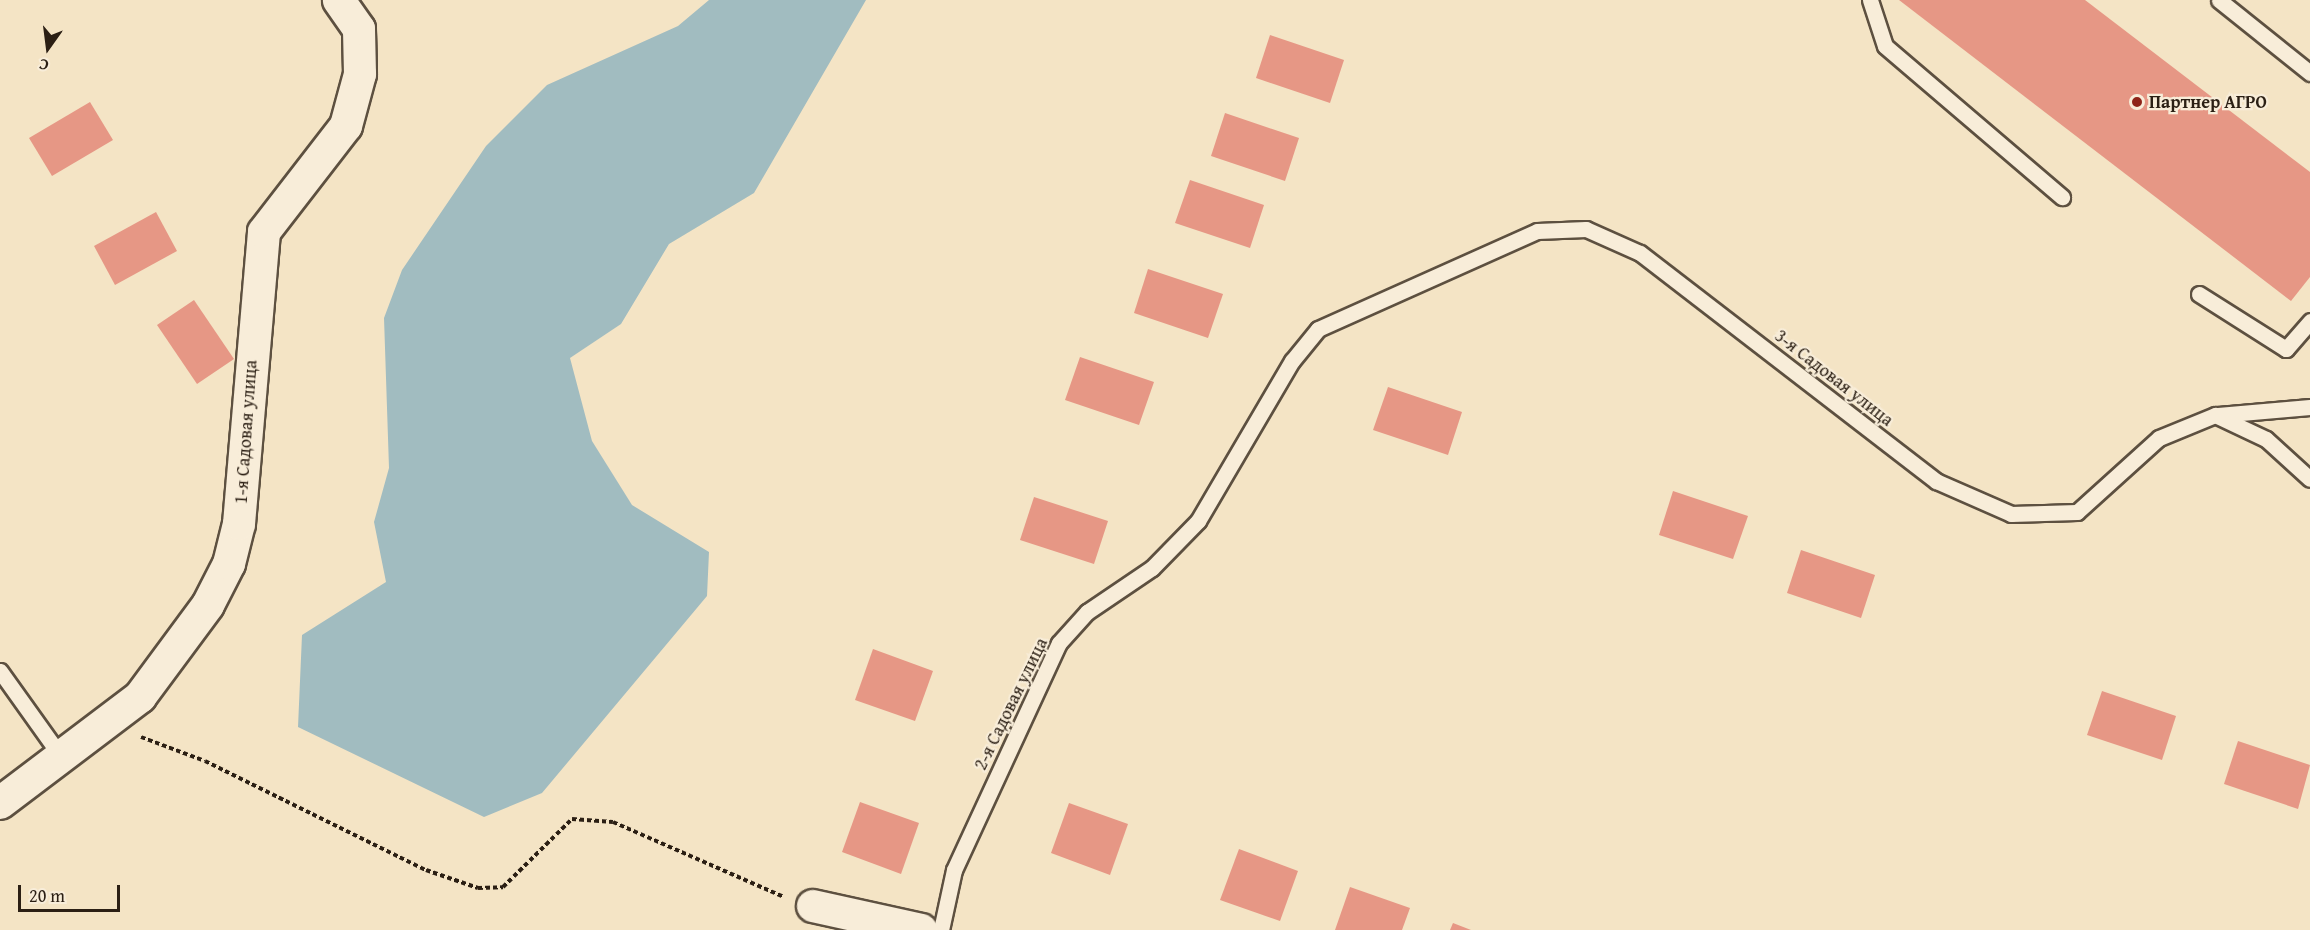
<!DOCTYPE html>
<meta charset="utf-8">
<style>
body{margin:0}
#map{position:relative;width:2310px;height:930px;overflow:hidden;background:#f4e4c5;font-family:"Gentium Book Plus",serif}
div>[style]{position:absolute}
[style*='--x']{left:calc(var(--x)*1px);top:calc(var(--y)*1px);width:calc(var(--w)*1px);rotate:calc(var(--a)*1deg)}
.water>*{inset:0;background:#a1bcc0}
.building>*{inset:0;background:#e69785}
.path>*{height:4px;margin-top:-2px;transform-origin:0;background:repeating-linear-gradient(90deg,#2b1f14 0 4.5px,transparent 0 7.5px)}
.roads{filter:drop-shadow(2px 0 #5d5040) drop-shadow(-2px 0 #5d5040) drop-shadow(0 2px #5d5040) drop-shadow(0 -2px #5d5040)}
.lane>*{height:15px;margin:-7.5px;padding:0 7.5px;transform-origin:7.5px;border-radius:7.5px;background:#f8edd9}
.street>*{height:32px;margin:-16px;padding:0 16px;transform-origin:16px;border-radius:16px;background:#f8edd9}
.dots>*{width:16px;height:16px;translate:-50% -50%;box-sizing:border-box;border:3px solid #f8edd9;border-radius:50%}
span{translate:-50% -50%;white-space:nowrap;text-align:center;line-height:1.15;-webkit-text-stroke:4.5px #f8edd9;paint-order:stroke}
.poi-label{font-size:18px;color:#2b1f14;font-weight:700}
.left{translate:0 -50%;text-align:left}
.street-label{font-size:18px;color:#2b1f14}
.north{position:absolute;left:18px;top:18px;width:60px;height:60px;-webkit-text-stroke:4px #f8edd9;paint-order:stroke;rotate:194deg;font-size:16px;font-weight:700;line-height:24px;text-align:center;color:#2b1f14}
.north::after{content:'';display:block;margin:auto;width:21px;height:27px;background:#2b1f14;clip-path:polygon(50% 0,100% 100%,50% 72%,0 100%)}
.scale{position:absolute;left:18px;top:885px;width:102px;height:27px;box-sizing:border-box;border:3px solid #2b1f14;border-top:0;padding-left:8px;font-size:18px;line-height:21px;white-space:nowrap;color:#2b1f14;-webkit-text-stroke:4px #f8edd9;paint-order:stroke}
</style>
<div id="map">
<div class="water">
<div style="clip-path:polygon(709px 0,866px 0,754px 193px,669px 244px,621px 324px,570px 358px,592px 441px,632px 505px,709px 552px,707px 596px,542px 793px,484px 817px,298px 727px,302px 635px,386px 582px,374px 522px,389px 468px,384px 318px,402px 270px,486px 146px,547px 85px,678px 26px)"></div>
</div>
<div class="building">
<div style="clip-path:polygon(1899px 0,2085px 0,2310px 172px,2310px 277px,2291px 301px)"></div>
<div style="clip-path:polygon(1270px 35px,1344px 60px,1330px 103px,1256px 78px)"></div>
<div style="clip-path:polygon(90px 102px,113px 140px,52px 176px,29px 138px)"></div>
<div style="clip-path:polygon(1225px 113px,1299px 138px,1285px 181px,1211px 156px)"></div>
<div style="clip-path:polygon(1190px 180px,1264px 205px,1250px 248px,1175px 223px)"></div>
<div style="clip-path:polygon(156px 212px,177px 251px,115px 285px,94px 246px)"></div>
<div style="clip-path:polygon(1148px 269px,1223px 294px,1208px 338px,1134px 313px)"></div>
<div style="clip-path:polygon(194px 300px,234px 359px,197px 384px,157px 325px)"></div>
<div style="clip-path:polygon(1080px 357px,1154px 382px,1139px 425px,1065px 400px)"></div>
<div style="clip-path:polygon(1388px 387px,1462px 412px,1448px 455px,1373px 430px)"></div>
<div style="clip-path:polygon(1673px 491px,1748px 516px,1733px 559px,1659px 535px)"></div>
<div style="clip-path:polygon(1034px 497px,1108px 521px,1094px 564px,1020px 540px)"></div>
<div style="clip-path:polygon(1801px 550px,1875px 575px,1861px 618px,1787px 593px)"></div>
<div style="clip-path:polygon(873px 649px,933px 671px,915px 721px,855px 700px)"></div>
<div style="clip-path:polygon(2102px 691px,2176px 716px,2162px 760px,2087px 735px)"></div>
<div style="clip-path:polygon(2238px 741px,2310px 765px,2298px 809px,2224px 784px)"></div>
<div style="clip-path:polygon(860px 802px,919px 823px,901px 874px,842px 852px)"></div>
<div style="clip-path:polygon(1069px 803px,1128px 824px,1110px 875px,1051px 853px)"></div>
<div style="clip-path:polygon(1239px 849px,1298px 871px,1280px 921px,1220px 900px)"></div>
<div style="clip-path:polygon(1350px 887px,1410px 908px,1402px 930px,1335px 930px)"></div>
<div style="clip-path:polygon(1453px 923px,1471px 930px,1450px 930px)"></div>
</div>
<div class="path">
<div style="--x:141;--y:737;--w:68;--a:20.6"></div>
<div style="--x:205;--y:761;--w:246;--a:26.3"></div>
<div style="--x:426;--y:870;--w:55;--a:19.1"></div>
<div style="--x:478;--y:888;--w:25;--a:-2"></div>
<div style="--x:503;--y:887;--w:97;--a:-44.6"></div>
<div style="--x:572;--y:819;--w:41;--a:4.2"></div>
<div style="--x:613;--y:822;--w:187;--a:23.7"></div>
</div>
<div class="roads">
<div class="lane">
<div style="--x:1870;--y:0;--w:48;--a:71.9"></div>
<div style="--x:1885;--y:46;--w:233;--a:40.5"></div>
<div style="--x:2219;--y:0;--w:117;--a:38.7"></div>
<div style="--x:2199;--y:294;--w:103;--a:32.3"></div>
<div style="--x:2286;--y:349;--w:37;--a:-49"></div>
<div style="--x:2218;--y:415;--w:92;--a:-5"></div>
<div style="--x:0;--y:671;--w:107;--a:54.5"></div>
<div style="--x:941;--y:930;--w:61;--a:-77.8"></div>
<div style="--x:954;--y:870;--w:250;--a:-65.2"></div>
<div style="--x:1059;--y:643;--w:42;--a:-47.9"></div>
<div style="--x:1087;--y:612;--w:78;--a:-34.1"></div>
<div style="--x:1152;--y:568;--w:66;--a:-45.6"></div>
<div style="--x:1198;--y:521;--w:186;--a:-59.6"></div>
<div style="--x:1292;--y:361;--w:41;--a:-50.9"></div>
<div style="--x:1318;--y:329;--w:240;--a:-24.1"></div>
<div style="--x:1537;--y:231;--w:49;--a:-2.3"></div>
<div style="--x:1586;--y:229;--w:59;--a:24"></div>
<div style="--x:1640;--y:253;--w:374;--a:37.6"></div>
<div style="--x:1936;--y:481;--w:82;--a:23.7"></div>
<div style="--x:2011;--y:514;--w:66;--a:-1.7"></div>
<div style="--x:2077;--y:512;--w:110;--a:-42.1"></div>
<div style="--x:2159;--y:438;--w:61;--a:-22.3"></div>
<div style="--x:2215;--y:415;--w:56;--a:25.2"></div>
<div style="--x:2266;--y:439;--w:59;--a:42.3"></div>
</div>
<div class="street">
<div style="--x:0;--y:803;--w:176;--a:-37.1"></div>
<div style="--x:140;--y:697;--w:114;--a:-53.5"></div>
<div style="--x:208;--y:605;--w:46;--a:-62.9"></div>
<div style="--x:229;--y:564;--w:41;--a:-76"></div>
<div style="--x:239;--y:524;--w:293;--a:-85.1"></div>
<div style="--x:264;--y:232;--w:134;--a:-52.3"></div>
<div style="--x:346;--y:126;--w:54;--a:-74.9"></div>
<div style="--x:360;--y:74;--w:45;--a:-91.3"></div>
<div style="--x:359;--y:29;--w:35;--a:-125"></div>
<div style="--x:813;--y:906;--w:111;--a:12.5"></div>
</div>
</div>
<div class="dots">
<div style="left:2137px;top:102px;background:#8f2418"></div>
</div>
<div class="poi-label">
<span class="left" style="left:2149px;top:102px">Партнер АГРО</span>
</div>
<div class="street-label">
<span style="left:1834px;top:378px;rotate:38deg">3-я Садовая улица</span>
<span style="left:246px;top:432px;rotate:-86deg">1-я Садовая улица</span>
<span style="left:1011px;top:704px;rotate:-64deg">2-я Садовая улица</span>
</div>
<div class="north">С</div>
<div class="scale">20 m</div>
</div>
